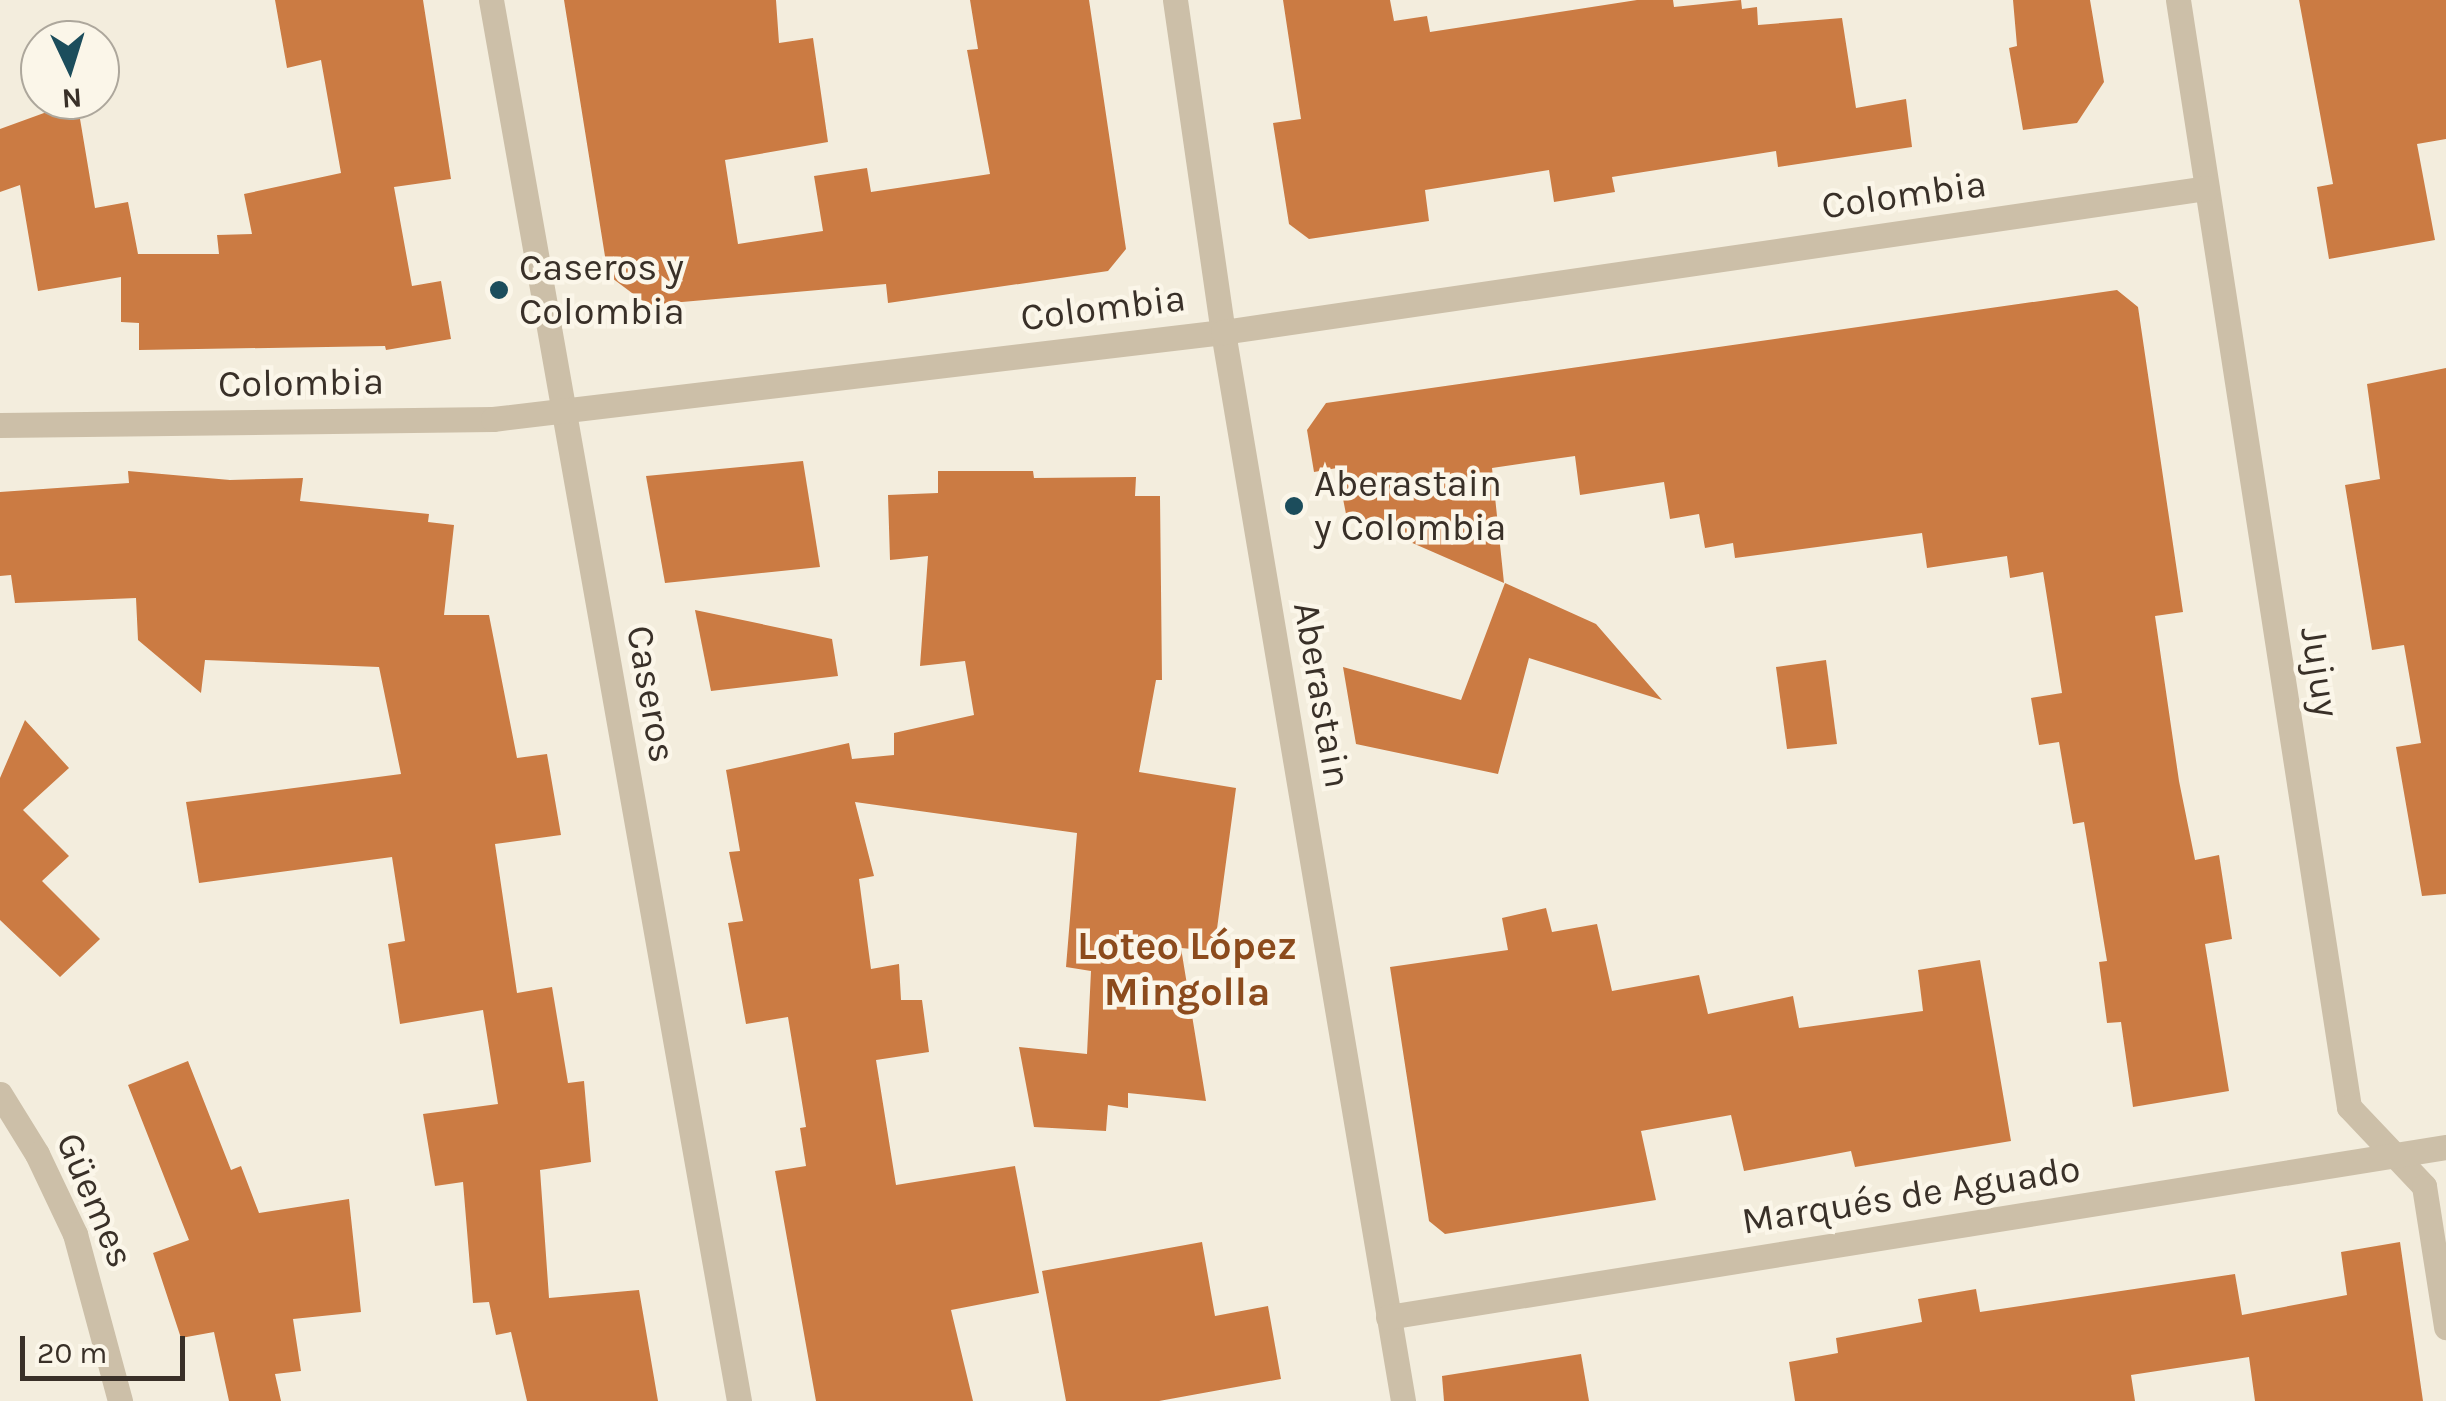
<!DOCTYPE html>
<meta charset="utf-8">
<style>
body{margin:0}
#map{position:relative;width:2446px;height:1401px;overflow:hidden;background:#f3eddd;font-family:Karla,sans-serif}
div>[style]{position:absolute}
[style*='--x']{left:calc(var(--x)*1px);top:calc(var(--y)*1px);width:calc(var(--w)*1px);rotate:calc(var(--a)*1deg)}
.building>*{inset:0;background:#cb7b43}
.street>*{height:25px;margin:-12.5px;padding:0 12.5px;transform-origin:12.5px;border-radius:12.5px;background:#ccbfa8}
.dots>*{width:28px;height:28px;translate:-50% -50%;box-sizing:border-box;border:5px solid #fbf6e9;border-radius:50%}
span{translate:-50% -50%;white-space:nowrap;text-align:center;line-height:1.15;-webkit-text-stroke:9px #fbf6e9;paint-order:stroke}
.street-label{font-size:38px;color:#393028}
.poi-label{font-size:38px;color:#393028}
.left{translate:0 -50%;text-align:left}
.neighbourhood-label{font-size:40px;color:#8c4b1d;font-weight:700}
.north{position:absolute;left:20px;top:20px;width:100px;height:100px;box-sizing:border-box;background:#fbf6e9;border:2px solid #ada79c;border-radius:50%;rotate:176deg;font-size:28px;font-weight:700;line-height:40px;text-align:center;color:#393028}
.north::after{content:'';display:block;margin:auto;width:35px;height:45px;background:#1c4d5c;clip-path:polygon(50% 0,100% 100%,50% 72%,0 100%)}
.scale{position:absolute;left:20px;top:1336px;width:165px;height:45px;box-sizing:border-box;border:5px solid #393028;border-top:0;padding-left:12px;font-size:30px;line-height:35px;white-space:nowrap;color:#393028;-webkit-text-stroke:8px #fbf6e9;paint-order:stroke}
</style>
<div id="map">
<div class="building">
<div style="clip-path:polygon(275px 0,423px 0,451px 179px,394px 187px,412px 286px,441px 281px,451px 339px,386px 350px,385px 346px,139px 350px,139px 323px,121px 322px,121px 277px,38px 291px,20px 185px,0 192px,0 129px,77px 101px,95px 208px,128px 202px,138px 254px,219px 254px,217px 235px,252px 234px,244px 194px,341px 173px,321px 60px,287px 68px)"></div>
<div style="clip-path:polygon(564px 0,776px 0,779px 43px,813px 38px,828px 142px,725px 160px,738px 244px,823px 231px,814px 176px,867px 168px,871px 192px,990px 174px,967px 50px,978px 49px,970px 0,1089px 0,1126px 249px,1108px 271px,888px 303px,886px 284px,648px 305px,608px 275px)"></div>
<div style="clip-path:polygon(1283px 0,1390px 0,1394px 21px,1427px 16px,1430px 32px,1637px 0,1673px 0,1674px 7px,1741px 0,1742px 9px,1757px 7px,1758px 25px,1842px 18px,1856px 108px,1906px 99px,1912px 147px,1778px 167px,1776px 151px,1612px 177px,1615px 192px,1554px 202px,1549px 170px,1425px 190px,1429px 221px,1309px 239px,1289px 224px,1273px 123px,1301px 119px)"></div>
<div style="clip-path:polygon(2013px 0,2090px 0,2104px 82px,2077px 123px,2023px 130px,2009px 48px,2017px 46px)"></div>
<div style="clip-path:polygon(2299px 0,2446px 0,2446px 139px,2417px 144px,2435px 240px,2329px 259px,2317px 187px,2333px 184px)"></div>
<div style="clip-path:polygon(2117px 290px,2138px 307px,2183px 612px,2155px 616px,2179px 781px,2195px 860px,2219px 855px,2232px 939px,2205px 944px,2229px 1091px,2133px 1107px,2121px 1022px,2107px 1023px,2099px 962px,2107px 961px,2084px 822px,2073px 824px,2059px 742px,2039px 745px,2031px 698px,2062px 693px,2043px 572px,2010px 578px,2007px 556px,1927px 568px,1922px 533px,1735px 558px,1733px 543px,1705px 548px,1699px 514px,1670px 519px,1664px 482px,1580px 495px,1575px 456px,1492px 468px,1504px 583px,1346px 514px,1337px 468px,1314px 472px,1307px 430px,1326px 403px)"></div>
<div style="clip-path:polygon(2446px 368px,2446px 894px,2422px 896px,2396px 747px,2421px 743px,2404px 645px,2372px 650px,2345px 485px,2380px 479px,2367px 384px)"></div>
<div style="clip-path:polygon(803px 461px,820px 567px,665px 583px,646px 476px)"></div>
<div style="clip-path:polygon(128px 471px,230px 480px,303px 478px,300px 501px,429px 514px,428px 522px,454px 525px,444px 615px,489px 615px,517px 758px,547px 754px,561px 835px,495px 844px,517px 993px,552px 987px,568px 1083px,584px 1081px,591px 1162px,540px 1170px,549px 1298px,639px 1290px,658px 1401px,527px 1401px,511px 1332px,496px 1335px,489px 1302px,473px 1303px,463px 1182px,435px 1186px,423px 1114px,498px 1104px,483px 1010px,400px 1024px,388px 944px,405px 941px,392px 857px,199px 883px,186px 802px,401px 774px,379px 667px,205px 660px,201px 693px,138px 640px,136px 598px,15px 603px,11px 575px,0 576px,0 492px,129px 483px)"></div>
<div style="clip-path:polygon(938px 471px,1033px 471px,1034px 478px,1136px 477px,1135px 496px,1160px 496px,1162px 680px,1156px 680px,1139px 772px,1236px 788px,1214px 951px,1181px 948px,1206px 1101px,1128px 1093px,1128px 1108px,1108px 1105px,1106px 1131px,1034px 1127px,1019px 1047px,1087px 1054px,1091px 971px,1066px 967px,1077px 833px,855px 802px,874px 876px,859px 879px,871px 969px,899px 964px,901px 1000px,922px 1000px,929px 1052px,876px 1060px,896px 1185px,1015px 1166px,1039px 1293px,951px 1310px,973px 1401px,816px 1401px,775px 1171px,806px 1166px,800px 1128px,806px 1127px,788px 1017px,746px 1024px,728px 923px,743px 921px,729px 852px,740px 851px,726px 770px,849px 743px,852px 759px,894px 755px,894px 733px,974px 715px,965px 661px,920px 666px,928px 556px,890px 560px,888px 495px,938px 493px)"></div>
<div style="clip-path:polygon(1505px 583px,1596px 624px,1662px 700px,1529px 658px,1498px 774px,1356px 744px,1343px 667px,1461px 700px)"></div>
<div style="clip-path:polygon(695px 610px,832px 639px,838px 676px,711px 691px)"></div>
<div style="clip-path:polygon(1826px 660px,1837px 744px,1787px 749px,1776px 667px)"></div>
<div style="clip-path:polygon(25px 720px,69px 768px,23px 810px,69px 856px,42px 881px,100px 939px,60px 977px,0 920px,0 778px)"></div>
<div style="clip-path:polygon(1546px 908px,1552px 932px,1597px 924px,1612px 991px,1699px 975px,1708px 1014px,1793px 996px,1799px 1028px,1923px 1011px,1918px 970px,1980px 960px,2011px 1141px,1855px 1167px,1851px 1151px,1744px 1171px,1731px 1115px,1641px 1131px,1656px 1200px,1445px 1234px,1429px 1221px,1390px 967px,1508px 950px,1502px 918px)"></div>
<div style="clip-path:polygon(188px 1061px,231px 1170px,241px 1166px,259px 1213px,349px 1199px,361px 1312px,293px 1319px,301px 1371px,275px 1374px,281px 1401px,229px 1401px,214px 1332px,181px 1338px,153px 1253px,189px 1240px,128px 1085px)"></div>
<div style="clip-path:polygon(1202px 1242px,1215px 1316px,1268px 1306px,1281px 1379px,1159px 1401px,1066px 1401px,1042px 1271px)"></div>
<div style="clip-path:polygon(2400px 1242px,2423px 1401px,2255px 1401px,2249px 1357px,2131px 1375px,2135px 1401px,1795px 1401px,1789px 1362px,1838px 1353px,1836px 1338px,1922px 1322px,1918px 1299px,1976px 1289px,1980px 1312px,2235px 1274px,2242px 1315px,2347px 1295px,2341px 1252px)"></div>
<div style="clip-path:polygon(1581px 1354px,1589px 1401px,1444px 1401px,1442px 1376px)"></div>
</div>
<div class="street">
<div style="--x:491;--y:0;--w:1423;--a:79.96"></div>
<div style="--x:1175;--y:0;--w:335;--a:81.8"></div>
<div style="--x:1223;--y:332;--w:1084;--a:80.44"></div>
<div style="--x:2178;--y:0;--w:1120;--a:81.22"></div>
<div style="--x:2349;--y:1107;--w:109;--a:46.5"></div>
<div style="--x:2424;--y:1186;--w:143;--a:81.1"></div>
<div style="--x:0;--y:425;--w:493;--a:-0.7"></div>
<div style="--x:493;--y:419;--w:735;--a:-6.8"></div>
<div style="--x:1223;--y:332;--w:994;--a:-8.33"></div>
<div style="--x:0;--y:1094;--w:70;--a:58.3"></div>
<div style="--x:37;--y:1154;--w:89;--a:64.6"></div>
<div style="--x:75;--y:1234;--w:173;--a:74.9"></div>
<div style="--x:1388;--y:1317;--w:1072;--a:-9.13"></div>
</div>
<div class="dots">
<div style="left:499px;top:290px;background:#1c4d5c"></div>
<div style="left:1294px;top:506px;background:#1c4d5c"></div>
</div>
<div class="street-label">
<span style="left:1904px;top:195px;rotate:-8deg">Colombia</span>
<span style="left:1103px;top:308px;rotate:-7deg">Colombia</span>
<span style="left:301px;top:383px;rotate:-1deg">Colombia</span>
<span style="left:2320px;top:672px;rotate:81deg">Jujuy</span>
<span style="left:651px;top:694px;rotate:80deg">Caseros</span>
<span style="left:1322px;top:695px;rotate:80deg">Aberastain</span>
<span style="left:1911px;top:1195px;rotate:-9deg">Marqués de Aguado</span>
<span style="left:95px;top:1200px;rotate:67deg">Güemes</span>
</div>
<div class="poi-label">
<span class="left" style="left:519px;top:290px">Caseros y<br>Colombia</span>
<span class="left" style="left:1314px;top:506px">Aberastain<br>y Colombia</span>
</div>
<div class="neighbourhood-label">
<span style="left:1187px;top:969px">Loteo López<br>Mingolla</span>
</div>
<div class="north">N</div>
<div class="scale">20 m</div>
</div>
